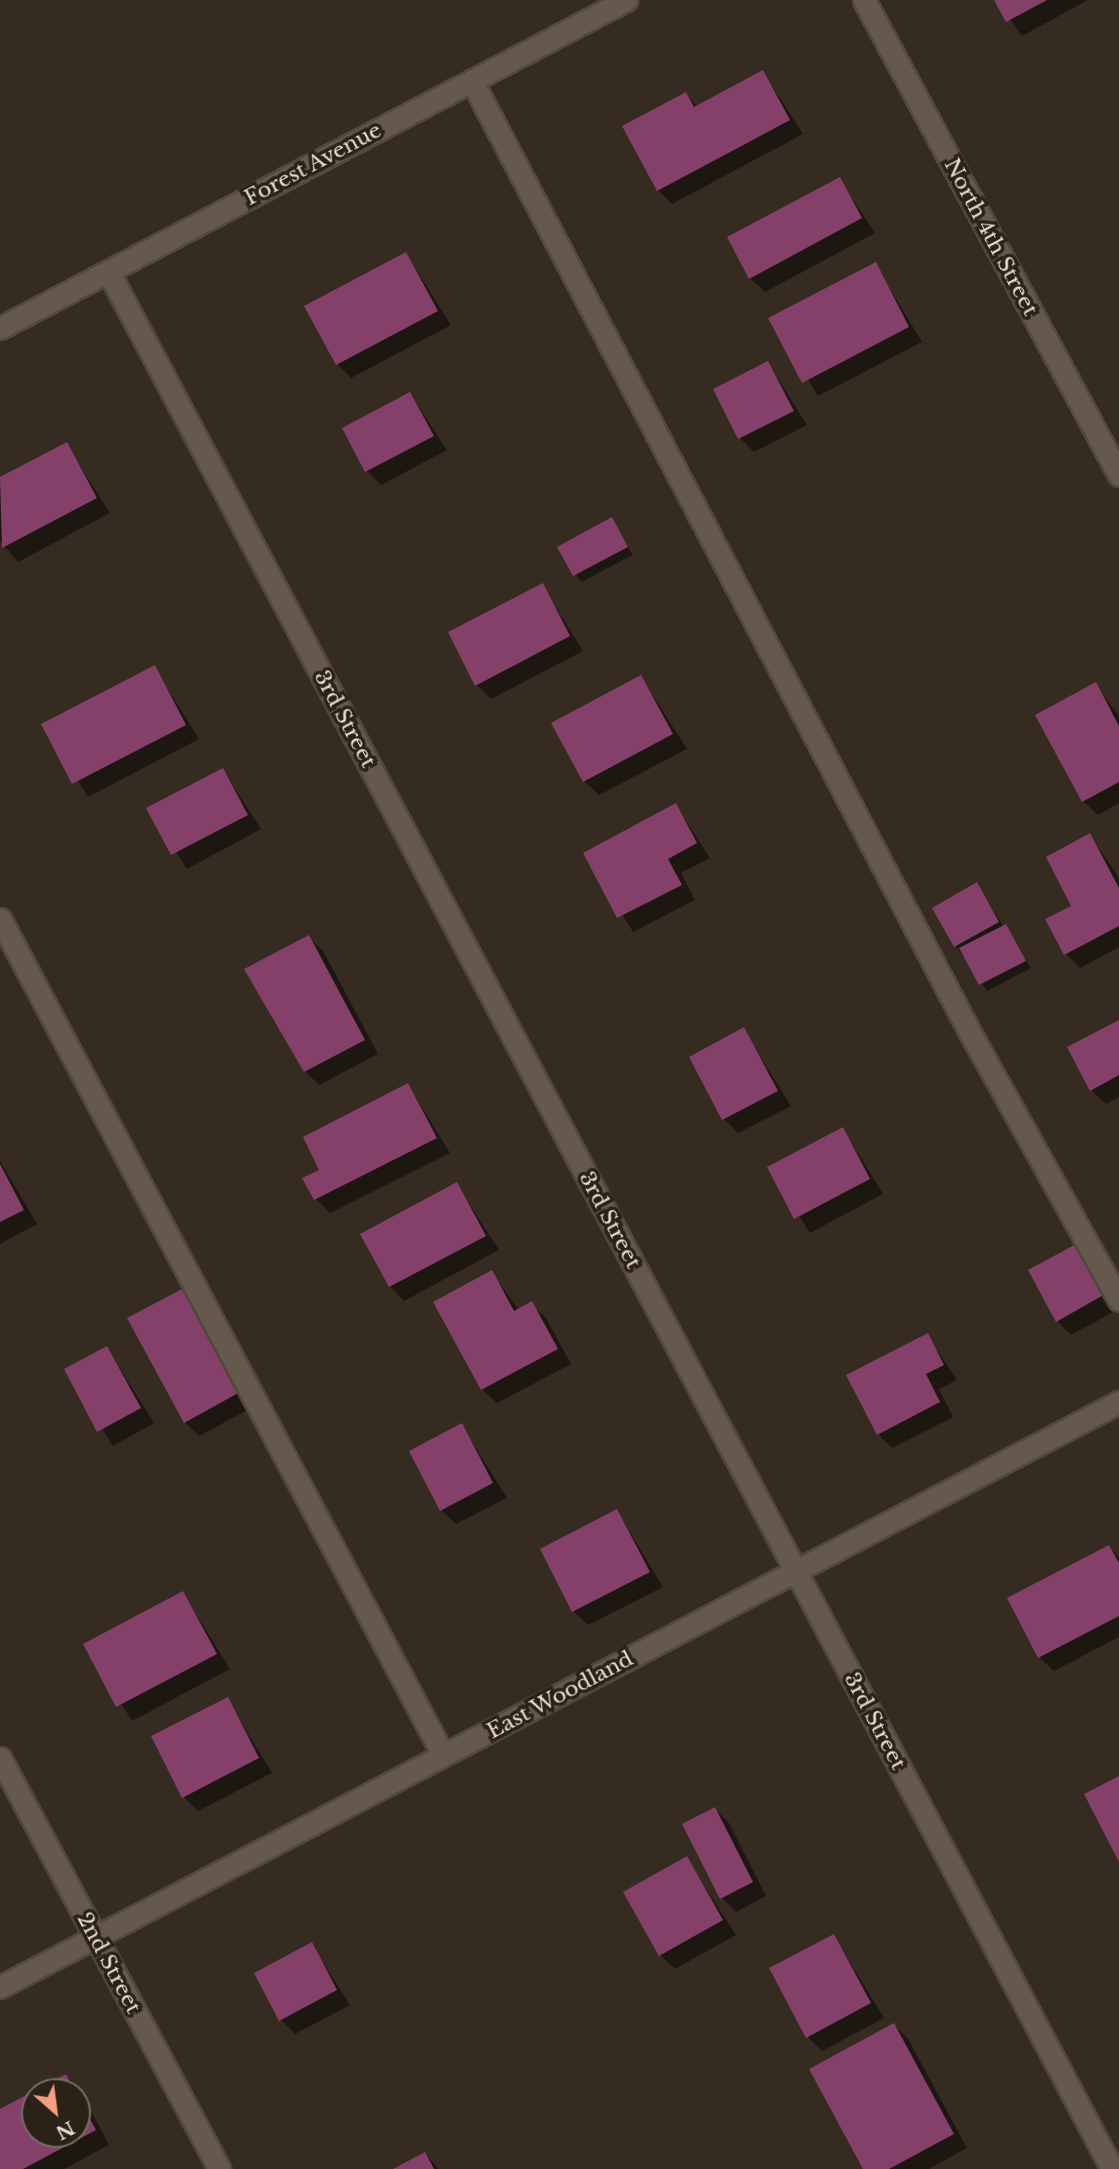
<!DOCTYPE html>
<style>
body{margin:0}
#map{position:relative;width:1119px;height:2169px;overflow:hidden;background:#362b20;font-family:"Libre Baskerville",serif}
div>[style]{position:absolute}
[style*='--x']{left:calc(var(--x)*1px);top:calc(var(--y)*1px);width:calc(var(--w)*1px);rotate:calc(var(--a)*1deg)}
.shadow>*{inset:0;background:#0007}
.building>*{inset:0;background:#854069}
.roads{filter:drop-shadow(2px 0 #51483f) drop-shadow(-2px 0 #51483f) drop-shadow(0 2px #51483f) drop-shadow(0 -2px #51483f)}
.minor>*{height:21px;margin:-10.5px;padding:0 10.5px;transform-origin:10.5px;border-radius:10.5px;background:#65594d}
span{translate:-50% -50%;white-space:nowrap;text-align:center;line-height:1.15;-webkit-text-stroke:7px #2c2117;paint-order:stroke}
.street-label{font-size:21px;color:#e6dfd8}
.north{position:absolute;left:21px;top:2078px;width:70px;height:70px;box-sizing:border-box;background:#2c2117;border:2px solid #766d64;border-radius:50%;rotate:152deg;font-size:19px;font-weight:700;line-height:28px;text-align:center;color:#e6dfd8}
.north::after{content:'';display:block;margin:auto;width:24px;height:32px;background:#f39f82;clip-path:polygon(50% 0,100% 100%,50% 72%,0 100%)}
</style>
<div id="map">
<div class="shadow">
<div style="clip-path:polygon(996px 0,1088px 0,1022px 36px)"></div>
<div style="clip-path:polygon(763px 72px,803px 134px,672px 204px,658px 190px,686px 94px,698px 107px)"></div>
<div style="clip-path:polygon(839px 179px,875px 233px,765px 292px,750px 278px)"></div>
<div style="clip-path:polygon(406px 254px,451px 325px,351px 378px,337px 364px)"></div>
<div style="clip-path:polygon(875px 264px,922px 342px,818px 396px,771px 319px)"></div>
<div style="clip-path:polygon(768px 363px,807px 425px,754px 452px,740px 438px)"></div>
<div style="clip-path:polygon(410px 394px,447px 450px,381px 485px,367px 471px)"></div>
<div style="clip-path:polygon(66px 444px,110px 513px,18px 562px,0 541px,0 479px)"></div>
<div style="clip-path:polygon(611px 519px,633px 555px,581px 582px,560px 548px)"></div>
<div style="clip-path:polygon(542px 585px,583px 651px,491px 699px,477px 685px)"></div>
<div style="clip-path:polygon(154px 667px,199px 739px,88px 797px,44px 725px)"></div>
<div style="clip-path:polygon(641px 677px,687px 749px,599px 795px,584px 781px)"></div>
<div style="clip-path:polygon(1095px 684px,1119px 716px,1119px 803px,1098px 815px,1083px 801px)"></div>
<div style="clip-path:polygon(223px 770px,261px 829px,187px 869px,149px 809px)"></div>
<div style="clip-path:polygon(676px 805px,710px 858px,681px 873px,695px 900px,633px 932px,585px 853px)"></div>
<div style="clip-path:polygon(1090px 835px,1119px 878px,1119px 947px,1080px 968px,1066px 954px)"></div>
<div style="clip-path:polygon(976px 884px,1031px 968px,987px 991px,956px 946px)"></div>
<div style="clip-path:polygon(308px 937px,323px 951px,378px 1054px,319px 1085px,305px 1071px)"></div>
<div style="clip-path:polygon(1119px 1022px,1119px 1097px,1106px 1104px,1091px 1090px)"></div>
<div style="clip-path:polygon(743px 1029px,791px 1106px,738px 1133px,724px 1119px)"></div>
<div style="clip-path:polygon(408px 1085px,450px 1153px,330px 1213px,316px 1199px)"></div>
<div style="clip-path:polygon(843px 1129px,883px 1194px,810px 1233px,769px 1168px)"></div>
<div style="clip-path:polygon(0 1161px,37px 1224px,0 1244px)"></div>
<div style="clip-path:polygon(457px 1185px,499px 1250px,404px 1301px,390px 1286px)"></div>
<div style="clip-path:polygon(1080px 1245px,1119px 1309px,1071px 1335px,1057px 1321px)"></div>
<div style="clip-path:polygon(491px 1272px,519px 1310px,531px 1304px,546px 1318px,571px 1364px,497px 1403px,482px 1389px)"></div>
<div style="clip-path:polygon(184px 1290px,253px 1407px,199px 1436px,185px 1422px)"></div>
<div style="clip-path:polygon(927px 1335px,957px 1380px,939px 1389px,953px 1417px,892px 1448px,878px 1434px)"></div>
<div style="clip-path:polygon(107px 1348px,154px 1423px,113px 1446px,66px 1370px)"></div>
<div style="clip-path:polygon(462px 1426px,507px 1498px,456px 1524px,441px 1510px)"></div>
<div style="clip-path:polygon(617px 1511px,663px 1587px,588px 1625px,573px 1611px)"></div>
<div style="clip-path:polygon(1109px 1547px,1119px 1557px,1119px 1637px,1054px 1671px,1039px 1657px)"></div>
<div style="clip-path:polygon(183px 1593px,230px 1669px,132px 1721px,85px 1645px)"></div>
<div style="clip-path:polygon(227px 1699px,272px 1773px,198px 1811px,184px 1797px)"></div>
<div style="clip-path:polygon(715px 1809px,729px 1823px,766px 1896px,736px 1912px,721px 1897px)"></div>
<div style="clip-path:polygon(687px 1859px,736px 1935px,675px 1969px,660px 1955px)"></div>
<div style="clip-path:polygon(834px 1936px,884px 2018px,822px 2051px,808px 2037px)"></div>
<div style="clip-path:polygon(311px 1944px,350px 2005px,295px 2034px,281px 2020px)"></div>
<div style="clip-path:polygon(894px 2025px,908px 2039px,967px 2148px,929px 2169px,865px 2169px)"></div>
<div style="clip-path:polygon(66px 2076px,80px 2090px,109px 2145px,64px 2169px,0 2169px,0 2111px,35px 2092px,35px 2134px,77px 2134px,77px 2092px,36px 2092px)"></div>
<div style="clip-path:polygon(425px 2154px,439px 2169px,397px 2169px)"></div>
</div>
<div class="building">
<div style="clip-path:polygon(994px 0,1047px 0,1006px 22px)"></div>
<div style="clip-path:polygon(763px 70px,790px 120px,657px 191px,622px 126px,686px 92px,694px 107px)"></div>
<div style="clip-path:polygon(840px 177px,862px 218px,749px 279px,727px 237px)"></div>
<div style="clip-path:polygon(406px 252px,438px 311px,336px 365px,304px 306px)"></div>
<div style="clip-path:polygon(876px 262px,909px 327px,802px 383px,768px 318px)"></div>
<div style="clip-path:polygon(768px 361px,794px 411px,738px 439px,713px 389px)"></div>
<div style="clip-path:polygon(410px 392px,434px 436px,365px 472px,342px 428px)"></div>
<div style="clip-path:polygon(67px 442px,97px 498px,2px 548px,0 477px)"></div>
<div style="clip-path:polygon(612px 517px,628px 547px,573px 576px,557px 547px)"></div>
<div style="clip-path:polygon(543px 583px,570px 636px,475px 686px,448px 632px)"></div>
<div style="clip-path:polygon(155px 665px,186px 725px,72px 784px,41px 724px)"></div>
<div style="clip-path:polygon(641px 675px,673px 734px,583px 782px,551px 723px)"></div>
<div style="clip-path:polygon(1096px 682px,1119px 726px,1119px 782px,1082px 802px,1035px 715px)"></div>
<div style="clip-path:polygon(223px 768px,248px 815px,171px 855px,146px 808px)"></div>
<div style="clip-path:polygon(676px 803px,697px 843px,668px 859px,682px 885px,617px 918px,583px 853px)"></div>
<div style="clip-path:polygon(1090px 833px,1119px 888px,1119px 926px,1064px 955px,1045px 919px,1071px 906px,1046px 857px)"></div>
<div style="clip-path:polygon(977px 882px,999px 922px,954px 947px,932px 908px)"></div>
<div style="clip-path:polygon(1006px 924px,1026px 961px,979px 985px,959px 948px)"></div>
<div style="clip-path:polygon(309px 935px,365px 1040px,304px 1072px,244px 969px)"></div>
<div style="clip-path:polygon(1119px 1020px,1119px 1075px,1090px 1091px,1067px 1047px)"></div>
<div style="clip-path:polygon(744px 1027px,778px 1091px,722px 1120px,689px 1057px)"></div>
<div style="clip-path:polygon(408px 1083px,437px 1138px,314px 1200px,302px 1178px,319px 1170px,303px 1137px)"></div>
<div style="clip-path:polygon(843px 1127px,870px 1179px,794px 1219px,767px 1167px)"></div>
<div style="clip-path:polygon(0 1164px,24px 1210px,0 1222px)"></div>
<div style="clip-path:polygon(457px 1182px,486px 1236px,389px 1287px,360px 1234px)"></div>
<div style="clip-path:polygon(1080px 1242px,1107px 1293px,1056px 1322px,1028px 1270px)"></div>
<div style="clip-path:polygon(492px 1270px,514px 1311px,532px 1301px,558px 1349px,481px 1390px,433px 1302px)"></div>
<div style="clip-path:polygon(184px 1288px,240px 1392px,184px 1423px,127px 1318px)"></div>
<div style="clip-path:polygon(928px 1333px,944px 1365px,926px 1374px,940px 1402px,877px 1435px,846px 1375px)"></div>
<div style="clip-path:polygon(107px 1346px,141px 1408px,97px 1432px,64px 1369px)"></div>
<div style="clip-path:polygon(462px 1423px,493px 1483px,440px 1511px,409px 1451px)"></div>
<div style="clip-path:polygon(617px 1509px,650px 1572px,572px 1612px,540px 1549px)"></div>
<div style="clip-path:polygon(1109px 1545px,1119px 1563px,1119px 1616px,1038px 1658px,1007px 1598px)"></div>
<div style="clip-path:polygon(183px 1591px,217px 1654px,116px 1707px,83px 1644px)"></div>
<div style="clip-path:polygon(228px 1697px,259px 1758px,182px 1798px,151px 1736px)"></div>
<div style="clip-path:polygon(1119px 1776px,1119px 1862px,1084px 1794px)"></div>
<div style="clip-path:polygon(715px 1807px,753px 1882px,720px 1899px,682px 1824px)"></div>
<div style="clip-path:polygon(687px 1856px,723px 1920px,659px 1956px,623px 1892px)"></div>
<div style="clip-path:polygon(834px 1934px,871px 2003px,806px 2038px,769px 1968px)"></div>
<div style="clip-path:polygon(312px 1942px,337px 1990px,279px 2021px,254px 1973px)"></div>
<div style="clip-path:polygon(894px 2023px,954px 2134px,889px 2169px,863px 2169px,809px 2069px)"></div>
<div style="clip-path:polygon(66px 2074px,75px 2092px,35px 2092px,35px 2134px,77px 2134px,77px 2095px,96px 2130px,23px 2169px,0 2169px,0 2109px)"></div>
<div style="clip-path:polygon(425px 2152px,434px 2169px,393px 2169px)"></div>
</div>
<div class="roads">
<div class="minor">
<div style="--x:864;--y:0;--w:539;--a:61.77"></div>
<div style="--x:472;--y:81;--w:1070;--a:62.38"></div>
<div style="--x:968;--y:1029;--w:310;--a:60.9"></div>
<div style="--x:108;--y:271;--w:2147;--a:62.12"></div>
<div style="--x:0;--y:328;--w:707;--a:-27.65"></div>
<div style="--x:0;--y:919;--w:946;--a:62.08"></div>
<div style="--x:0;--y:1758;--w:466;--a:61.9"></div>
<div style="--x:0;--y:1987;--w:1263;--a:-27.6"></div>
</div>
</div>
<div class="street-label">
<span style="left:313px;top:164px;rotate:-28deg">Forest Avenue</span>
<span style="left:991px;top:237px;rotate:62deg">North 4th Street</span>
<span style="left:345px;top:719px;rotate:62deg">3rd Street</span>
<span style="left:610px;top:1220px;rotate:62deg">3rd Street</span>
<span style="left:560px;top:1695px;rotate:-28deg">East Woodland</span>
<span style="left:875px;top:1721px;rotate:62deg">3rd Street</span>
<span style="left:109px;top:1963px;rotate:62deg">2nd Street</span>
</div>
<div class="north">N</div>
</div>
